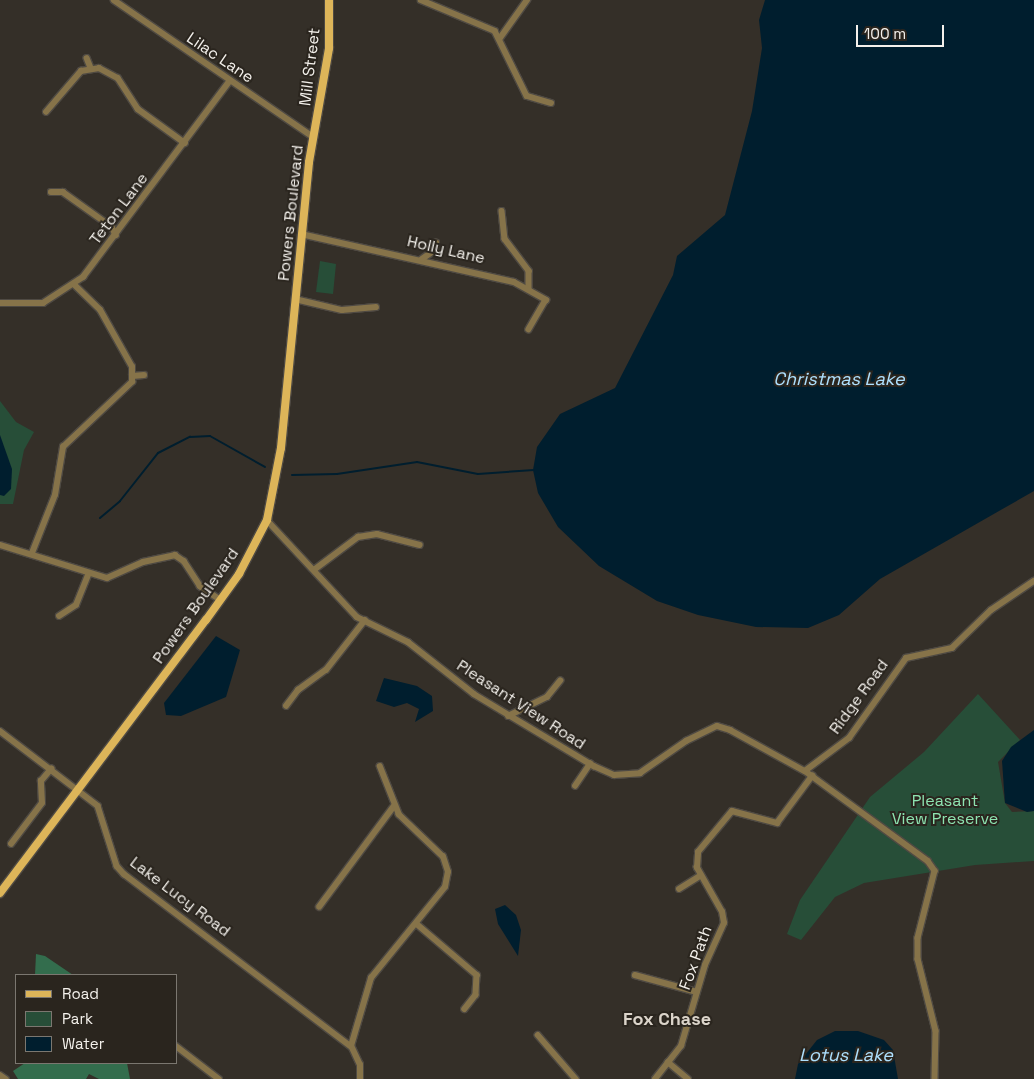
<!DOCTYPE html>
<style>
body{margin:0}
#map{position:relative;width:1034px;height:1079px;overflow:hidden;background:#342f28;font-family:"Space Grotesk",sans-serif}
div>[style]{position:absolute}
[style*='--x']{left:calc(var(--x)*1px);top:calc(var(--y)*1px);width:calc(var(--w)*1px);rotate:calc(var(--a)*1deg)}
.green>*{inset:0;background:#274e38}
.forest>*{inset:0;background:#336d4d}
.water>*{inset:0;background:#001e2e}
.stream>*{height:2px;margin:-1px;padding:0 1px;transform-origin:1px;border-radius:1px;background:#001e2e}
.roads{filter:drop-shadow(1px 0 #4f4a43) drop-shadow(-1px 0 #4f4a43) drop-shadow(0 1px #4f4a43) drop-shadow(0 -1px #4f4a43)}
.minor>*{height:5.5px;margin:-2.75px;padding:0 2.75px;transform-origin:2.75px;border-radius:2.75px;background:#867349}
.major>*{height:8px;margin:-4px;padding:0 4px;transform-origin:4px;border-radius:4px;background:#ddb559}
span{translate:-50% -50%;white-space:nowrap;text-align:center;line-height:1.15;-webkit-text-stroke:4px #2a251e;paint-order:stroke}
.street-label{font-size:16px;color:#f4f1ec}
.park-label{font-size:16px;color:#8ee4b1}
.water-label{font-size:18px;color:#aee0fe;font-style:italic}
.neighbourhood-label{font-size:18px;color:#dbd4ca;font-weight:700}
.legend{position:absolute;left:15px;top:974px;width:162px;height:90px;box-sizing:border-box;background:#2a251e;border:1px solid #7b7770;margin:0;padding:6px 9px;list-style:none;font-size:15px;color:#f4f1ec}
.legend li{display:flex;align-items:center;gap:10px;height:25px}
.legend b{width:25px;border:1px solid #7b7770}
.scale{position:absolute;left:856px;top:25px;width:88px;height:22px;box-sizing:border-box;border:2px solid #f4f1ec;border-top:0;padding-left:6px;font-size:15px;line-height:18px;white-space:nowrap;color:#f4f1ec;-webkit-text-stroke:4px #2a251e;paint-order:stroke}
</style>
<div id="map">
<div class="green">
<div style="clip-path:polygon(320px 261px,336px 264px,333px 294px,316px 292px)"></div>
<div style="clip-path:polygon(0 401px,16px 422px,34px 432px,24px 450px,13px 504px,0 504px)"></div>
<div style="clip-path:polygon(978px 694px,1020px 740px,998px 762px,1005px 803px,1012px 812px,1034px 811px,1034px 861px,975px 865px,864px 883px,835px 897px,801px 940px,787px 934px,800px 900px,870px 797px,924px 752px)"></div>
</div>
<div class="forest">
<div style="clip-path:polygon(36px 954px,45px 956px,73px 975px,35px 975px)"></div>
<div style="clip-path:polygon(25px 1063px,127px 1063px,130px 1079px,99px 1079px,89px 1074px,86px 1079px,18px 1079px,13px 1071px)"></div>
</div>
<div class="water">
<div style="clip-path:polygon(765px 0,1034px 0,1034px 491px,880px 579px,839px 615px,808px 628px,756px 627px,698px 615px,657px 601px,599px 566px,558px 527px,538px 493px,533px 470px,537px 447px,560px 414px,615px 388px,673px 275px,677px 256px,725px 215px,752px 111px,762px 48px,759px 20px)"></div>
<div style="clip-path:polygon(0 435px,12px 469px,11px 489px,4px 496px,0 495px)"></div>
<div style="clip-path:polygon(216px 636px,240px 650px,226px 697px,181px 716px,166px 715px,164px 703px)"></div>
<div style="clip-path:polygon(384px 678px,417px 686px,432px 696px,433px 711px,415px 722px,419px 709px,407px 703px,394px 707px,376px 701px)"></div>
<div style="clip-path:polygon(1034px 730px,1034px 811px,1027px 812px,1005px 803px,1002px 761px,1011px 747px)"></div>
<div style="clip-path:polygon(505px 905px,516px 915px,521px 930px,518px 956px,498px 924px,495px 909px)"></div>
<div style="clip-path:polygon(835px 1031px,858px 1031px,884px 1040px,893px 1050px,898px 1079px,795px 1079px,798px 1064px,817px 1040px)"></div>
</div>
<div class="stream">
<div style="--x:292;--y:475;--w:45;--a:-1.3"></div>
<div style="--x:337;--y:474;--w:81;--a:-8.5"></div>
<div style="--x:417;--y:462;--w:62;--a:11.1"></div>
<div style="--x:478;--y:474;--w:56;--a:-4.1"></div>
<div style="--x:100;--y:518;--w:26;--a:-40"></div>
<div style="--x:120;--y:501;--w:61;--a:-51.6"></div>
<div style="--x:158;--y:453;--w:36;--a:-27"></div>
<div style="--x:190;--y:437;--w:20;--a:-3"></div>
<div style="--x:210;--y:436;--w:63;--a:29.4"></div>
</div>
<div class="roads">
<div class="minor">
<div style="--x:114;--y:0;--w:242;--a:34.5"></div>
<div style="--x:421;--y:0;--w:80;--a:22.7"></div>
<div style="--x:495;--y:31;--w:72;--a:63.8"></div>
<div style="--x:527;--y:96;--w:25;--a:16"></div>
<div style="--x:500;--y:38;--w:47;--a:-54.6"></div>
<div style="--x:87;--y:58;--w:11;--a:68"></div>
<div style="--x:46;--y:112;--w:54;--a:-49.5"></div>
<div style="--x:81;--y:71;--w:18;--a:-9"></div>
<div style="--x:99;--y:68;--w:21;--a:28"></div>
<div style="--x:118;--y:78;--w:37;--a:57"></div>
<div style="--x:138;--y:109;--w:58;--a:35.9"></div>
<div style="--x:51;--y:192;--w:12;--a:0"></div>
<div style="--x:63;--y:192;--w:60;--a:35.5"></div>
<div style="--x:112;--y:227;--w:9;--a:63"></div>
<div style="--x:502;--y:211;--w:28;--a:84"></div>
<div style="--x:505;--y:239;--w:40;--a:53"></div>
<div style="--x:529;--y:271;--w:18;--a:90"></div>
<div style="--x:301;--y:234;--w:218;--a:12.7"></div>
<div style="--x:514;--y:282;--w:37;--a:29"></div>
<div style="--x:546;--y:300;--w:34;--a:120"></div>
<div style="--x:422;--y:259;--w:16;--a:-35"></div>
<div style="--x:435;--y:250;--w:7;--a:-82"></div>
<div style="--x:295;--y:299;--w:48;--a:13.2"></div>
<div style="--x:342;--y:310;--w:34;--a:-5"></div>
<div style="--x:0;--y:303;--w:43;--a:0"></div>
<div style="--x:43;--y:303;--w:48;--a:-33"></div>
<div style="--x:83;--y:277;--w:244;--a:-53.2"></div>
<div style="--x:132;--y:376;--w:12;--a:-5"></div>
<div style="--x:267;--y:520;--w:132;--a:47.1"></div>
<div style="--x:357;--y:617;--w:57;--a:26.1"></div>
<div style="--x:408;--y:642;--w:84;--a:38.2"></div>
<div style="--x:474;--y:694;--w:140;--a:31"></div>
<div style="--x:594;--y:766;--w:22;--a:24"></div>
<div style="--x:614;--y:775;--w:26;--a:-4"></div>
<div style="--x:640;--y:773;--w:56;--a:-34.8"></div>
<div style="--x:686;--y:741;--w:34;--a:-26"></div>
<div style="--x:717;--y:726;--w:14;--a:17"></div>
<div style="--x:730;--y:730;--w:85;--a:28.7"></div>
<div style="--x:805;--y:771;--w:152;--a:36.2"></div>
<div style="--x:928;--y:861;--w:12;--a:55"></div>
<div style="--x:935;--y:871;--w:69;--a:104.2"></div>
<div style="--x:918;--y:938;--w:21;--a:90"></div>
<div style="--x:918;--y:959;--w:74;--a:76"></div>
<div style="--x:936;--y:1031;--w:48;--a:91.2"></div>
<div style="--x:0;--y:545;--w:112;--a:17.1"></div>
<div style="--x:107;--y:578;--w:39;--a:-24"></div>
<div style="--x:143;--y:562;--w:33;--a:-12"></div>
<div style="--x:175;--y:555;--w:11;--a:34"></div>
<div style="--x:184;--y:561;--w:30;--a:57"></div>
<div style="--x:200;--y:586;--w:25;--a:34"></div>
<div style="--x:32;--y:553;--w:62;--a:-68.4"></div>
<div style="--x:55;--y:495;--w:49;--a:-80.5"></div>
<div style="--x:63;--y:447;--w:95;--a:-43.3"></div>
<div style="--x:132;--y:382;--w:15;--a:-90"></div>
<div style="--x:132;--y:367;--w:65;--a:-119.3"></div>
<div style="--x:100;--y:310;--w:36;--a:-136"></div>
<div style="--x:314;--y:570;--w:55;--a:-36.9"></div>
<div style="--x:358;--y:537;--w:19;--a:-9"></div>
<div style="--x:377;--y:534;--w:44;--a:14.3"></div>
<div style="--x:59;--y:616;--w:20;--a:-33"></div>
<div style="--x:76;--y:605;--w:32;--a:-68"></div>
<div style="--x:286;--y:706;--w:20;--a:-53"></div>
<div style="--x:298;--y:690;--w:34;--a:-36"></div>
<div style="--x:326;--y:670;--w:63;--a:-52"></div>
<div style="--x:508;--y:716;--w:43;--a:-26"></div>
<div style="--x:547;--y:697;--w:21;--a:-51"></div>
<div style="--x:0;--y:731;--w:123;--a:37.4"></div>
<div style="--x:98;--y:806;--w:63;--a:72.4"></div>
<div style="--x:117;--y:866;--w:11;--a:49"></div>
<div style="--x:124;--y:874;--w:285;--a:37.2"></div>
<div style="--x:805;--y:771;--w:55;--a:-36.9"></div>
<div style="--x:849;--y:738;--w:98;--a:-54.5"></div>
<div style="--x:906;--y:658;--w:47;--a:-12.3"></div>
<div style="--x:952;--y:648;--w:54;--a:-44.3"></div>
<div style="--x:991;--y:610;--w:52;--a:-34"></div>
<div style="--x:575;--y:786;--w:27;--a:-56"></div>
<div style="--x:11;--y:844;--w:51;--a:-52.9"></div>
<div style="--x:42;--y:803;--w:22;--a:-93"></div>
<div style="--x:41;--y:781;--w:16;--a:-50"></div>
<div style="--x:679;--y:889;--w:25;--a:-32"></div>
<div style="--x:319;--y:907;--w:126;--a:-53.4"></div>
<div style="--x:417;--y:924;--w:79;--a:40.4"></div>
<div style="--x:477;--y:975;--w:20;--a:93"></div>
<div style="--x:476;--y:995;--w:18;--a:128"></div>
<div style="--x:635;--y:975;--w:64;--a:15.3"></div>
<div style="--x:538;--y:1035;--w:58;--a:49.2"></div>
<div style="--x:176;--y:1046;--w:54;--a:37.5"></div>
<div style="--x:668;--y:1062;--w:26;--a:40"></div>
<div style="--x:0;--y:1075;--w:7;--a:34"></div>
<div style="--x:360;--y:1079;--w:14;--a:-90"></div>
<div style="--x:360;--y:1065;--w:21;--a:-115"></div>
<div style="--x:351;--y:1046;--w:71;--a:-73.6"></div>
<div style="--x:371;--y:978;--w:117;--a:-50.9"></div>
<div style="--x:445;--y:887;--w:15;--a:-79"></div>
<div style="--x:448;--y:872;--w:16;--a:-108"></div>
<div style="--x:443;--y:857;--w:61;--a:-136.3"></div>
<div style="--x:399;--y:815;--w:52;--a:-111.6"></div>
<div style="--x:655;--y:1079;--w:42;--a:-51.8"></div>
<div style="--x:681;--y:1046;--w:84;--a:-73.5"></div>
<div style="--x:705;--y:965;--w:46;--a:-65.7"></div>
<div style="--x:724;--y:923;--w:11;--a:-100"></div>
<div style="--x:722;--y:912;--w:51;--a:-119.6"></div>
<div style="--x:697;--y:868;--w:16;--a:-86"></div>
<div style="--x:698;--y:852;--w:53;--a:-50.3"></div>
<div style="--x:732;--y:811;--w:47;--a:14.9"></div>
<div style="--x:777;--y:823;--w:59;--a:-53.3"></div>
</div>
<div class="major">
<div style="--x:0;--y:893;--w:342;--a:-53"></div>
<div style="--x:206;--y:620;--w:57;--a:-54.3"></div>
<div style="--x:239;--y:574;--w:61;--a:-62.6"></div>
<div style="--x:267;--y:520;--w:73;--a:-79"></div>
<div style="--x:281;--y:448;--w:287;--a:-84.4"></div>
<div style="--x:309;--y:162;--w:116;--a:-80"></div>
<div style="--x:329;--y:48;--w:48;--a:-90"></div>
</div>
</div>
<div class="street-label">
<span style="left:220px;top:58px;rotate:34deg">Lilac Lane</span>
<span style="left:310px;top:67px;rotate:-83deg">Mill Street</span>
<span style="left:119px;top:209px;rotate:-53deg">Teton Lane</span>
<span style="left:291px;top:213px;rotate:-84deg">Powers Boulevard</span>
<span style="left:446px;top:250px;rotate:13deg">Holly Lane</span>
<span style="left:196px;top:606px;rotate:-55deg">Powers Boulevard</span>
<span style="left:859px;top:697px;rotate:-54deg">Ridge Road</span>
<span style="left:521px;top:705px;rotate:33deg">Pleasant View Road</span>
<span style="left:180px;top:897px;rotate:37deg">Lake Lucy Road</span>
<span style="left:696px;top:958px;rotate:-70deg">Fox Path</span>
</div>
<div class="park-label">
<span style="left:945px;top:810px">Pleasant<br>View Preserve</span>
</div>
<div class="water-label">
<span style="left:839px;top:379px">Christmas Lake</span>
<span style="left:846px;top:1055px">Lotus Lake</span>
</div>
<div class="neighbourhood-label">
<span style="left:667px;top:1019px">Fox Chase</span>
</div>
<ul class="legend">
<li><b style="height:6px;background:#ddb559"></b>Road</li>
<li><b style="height:14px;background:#274e38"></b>Park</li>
<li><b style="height:14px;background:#001e2e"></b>Water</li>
</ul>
<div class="scale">100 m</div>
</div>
